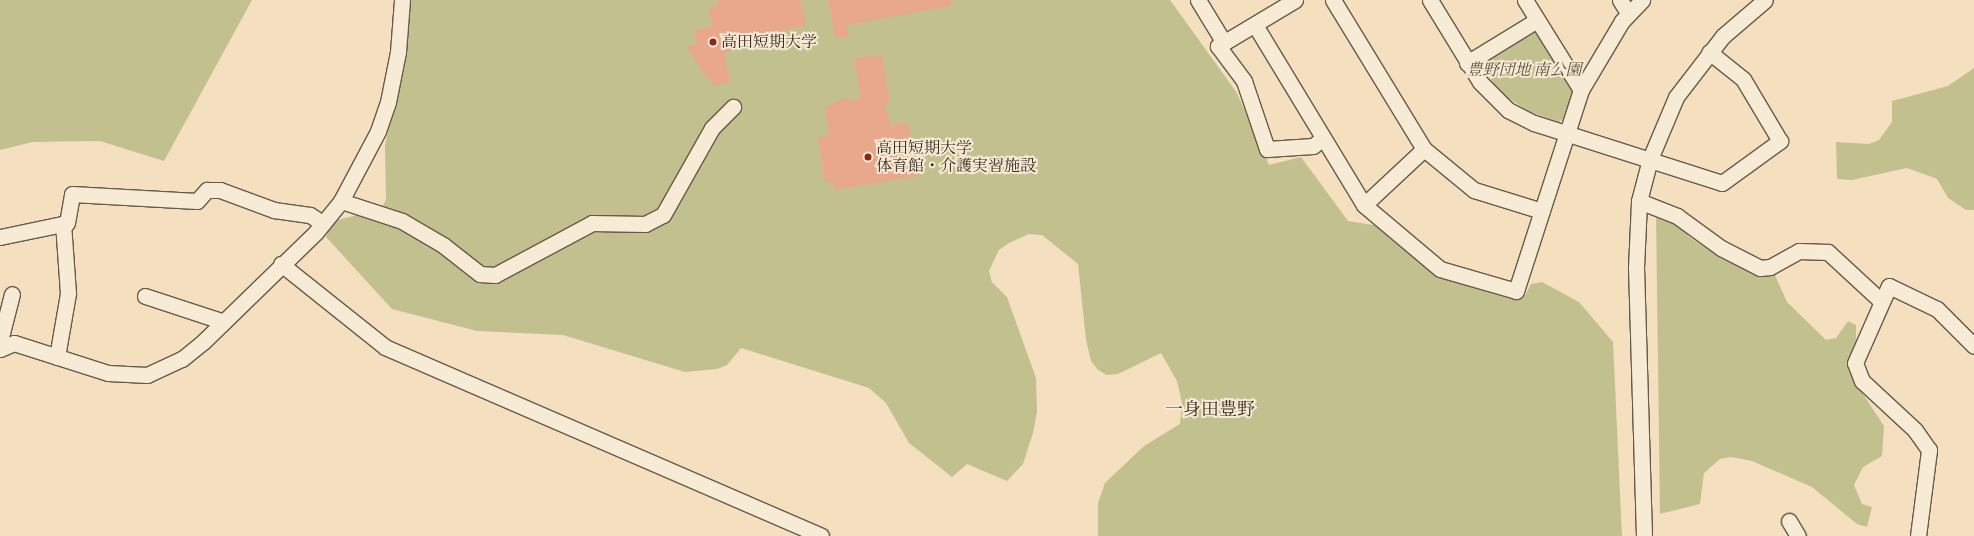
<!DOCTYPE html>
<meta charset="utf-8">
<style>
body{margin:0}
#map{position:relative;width:1974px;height:536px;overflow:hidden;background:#f4e0bf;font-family:"EB Garamond","Noto Serif JP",serif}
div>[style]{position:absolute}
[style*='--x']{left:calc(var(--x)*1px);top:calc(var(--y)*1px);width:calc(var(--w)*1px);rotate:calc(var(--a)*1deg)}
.green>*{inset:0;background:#c2c08e}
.building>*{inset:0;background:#e9a88c}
.roads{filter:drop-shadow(1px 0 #675a49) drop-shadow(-1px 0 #675a49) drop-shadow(0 1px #675a49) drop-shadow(0 -1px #675a49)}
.minor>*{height:15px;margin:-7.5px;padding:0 7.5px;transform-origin:7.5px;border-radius:7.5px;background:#f8ebd5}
.dots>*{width:11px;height:11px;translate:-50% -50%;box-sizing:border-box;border:2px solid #f8ebd5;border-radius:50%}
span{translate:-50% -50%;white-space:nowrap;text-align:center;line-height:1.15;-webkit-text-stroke:4px #f8ebd5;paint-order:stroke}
.poi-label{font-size:16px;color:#382d22}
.left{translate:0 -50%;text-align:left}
.park-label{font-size:16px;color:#5a523d;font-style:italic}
.quarter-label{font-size:18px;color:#382d22}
</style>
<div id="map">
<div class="green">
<div style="clip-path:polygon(0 0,252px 0,164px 161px,100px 141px,33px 142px,0 150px)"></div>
<div style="clip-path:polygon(409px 0,1170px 0,1237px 93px,1269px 165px,1301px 157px,1348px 221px,1379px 226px,1438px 276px,1523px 299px,1531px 284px,1542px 282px,1579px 302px,1613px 342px,1622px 536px,1098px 536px,1098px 503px,1105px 483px,1144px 446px,1180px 424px,1182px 403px,1177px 381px,1161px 353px,1118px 374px,1107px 375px,1098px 370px,1091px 361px,1086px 340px,1078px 264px,1042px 235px,1029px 234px,1009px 243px,999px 250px,989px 271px,992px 282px,1007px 297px,1036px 378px,1037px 412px,1033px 433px,1023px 464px,1007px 481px,967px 464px,952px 477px,909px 443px,886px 403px,869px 388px,741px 348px,727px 365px,717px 369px,685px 372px,563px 335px,477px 331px,392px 309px,326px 237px,330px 227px,338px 220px,381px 209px,386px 200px,385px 145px,402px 69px)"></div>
<div style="clip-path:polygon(1534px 27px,1574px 91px,1566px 117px,1559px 122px,1528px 111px,1502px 94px,1477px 62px)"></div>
<div style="clip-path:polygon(1974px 68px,1974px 210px,1966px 210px,1948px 198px,1937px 179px,1907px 168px,1852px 180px,1837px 179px,1836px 142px,1869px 144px,1879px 140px,1892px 122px,1892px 101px,1948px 86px)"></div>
<div style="clip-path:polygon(1656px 214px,1677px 219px,1689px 237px,1724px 260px,1734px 264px,1756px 264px,1774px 273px,1787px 302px,1826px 340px,1836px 338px,1848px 321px,1856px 325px,1856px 370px,1861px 391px,1884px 426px,1882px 456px,1863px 467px,1854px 485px,1862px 504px,1872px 507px,1867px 527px,1857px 524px,1812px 487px,1752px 461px,1731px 457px,1720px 459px,1704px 473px,1700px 504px,1660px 514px)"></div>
</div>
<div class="building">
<div style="clip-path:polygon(718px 0,801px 0,806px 26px,729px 40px,731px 51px,724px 53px,730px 82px,712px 86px,711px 78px,707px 79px,686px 46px,697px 44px,694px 30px,712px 27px,709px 7px,719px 5px)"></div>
<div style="clip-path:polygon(828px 0,951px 0,951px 6px,847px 25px,849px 36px,835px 38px)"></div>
<div style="clip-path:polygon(882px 55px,890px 103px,885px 104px,890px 125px,908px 123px,918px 176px,834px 190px,833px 181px,825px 182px,818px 138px,829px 135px,825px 108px,841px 99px,861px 100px,854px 58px)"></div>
</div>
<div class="roads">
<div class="minor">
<div style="--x:1198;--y:0;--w:48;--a:58.6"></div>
<div style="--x:1295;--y:0;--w:90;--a:149.1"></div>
<div style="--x:1218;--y:46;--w:44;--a:53.4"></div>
<div style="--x:1244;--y:81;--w:72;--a:71.3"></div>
<div style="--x:1267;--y:149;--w:46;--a:-3.7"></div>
<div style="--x:1313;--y:146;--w:13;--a:-39"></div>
<div style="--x:1333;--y:0;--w:175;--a:58.6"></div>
<div style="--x:1424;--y:149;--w:65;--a:39.4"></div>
<div style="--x:1474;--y:190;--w:71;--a:17.2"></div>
<div style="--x:1430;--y:0;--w:96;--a:58.6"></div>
<div style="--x:1480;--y:82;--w:40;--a:45"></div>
<div style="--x:1508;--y:110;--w:29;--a:27"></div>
<div style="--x:1534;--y:123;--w:197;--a:17.7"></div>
<div style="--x:1722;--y:183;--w:72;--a:-35.9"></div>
<div style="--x:1780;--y:141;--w:72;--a:-120.8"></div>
<div style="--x:1743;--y:79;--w:43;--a:-141.5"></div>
<div style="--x:1525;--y:0;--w:106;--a:58.1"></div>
<div style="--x:1620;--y:0;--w:15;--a:58"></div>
<div style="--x:1255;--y:25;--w:210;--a:58.8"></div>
<div style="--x:1364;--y:205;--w:99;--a:40.1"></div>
<div style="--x:1440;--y:269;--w:79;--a:16.1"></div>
<div style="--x:1516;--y:291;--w:211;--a:-72.1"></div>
<div style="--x:1581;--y:90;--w:80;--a:-59.3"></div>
<div style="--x:1622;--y:21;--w:29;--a:-46"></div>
<div style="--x:1467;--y:63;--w:82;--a:-31.6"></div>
<div style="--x:341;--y:201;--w:64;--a:18.2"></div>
<div style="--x:402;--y:221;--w:48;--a:30.3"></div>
<div style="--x:443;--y:245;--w:47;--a:38.1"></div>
<div style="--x:480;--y:274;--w:15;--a:4"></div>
<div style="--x:495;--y:275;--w:110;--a:-28.2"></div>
<div style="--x:592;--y:223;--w:53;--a:1.1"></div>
<div style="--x:645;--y:224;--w:20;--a:-27"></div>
<div style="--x:663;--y:215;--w:100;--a:-60.6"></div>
<div style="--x:712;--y:128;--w:30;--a:-45"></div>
<div style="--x:1639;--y:201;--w:41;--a:21.5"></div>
<div style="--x:1677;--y:216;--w:54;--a:36"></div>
<div style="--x:1721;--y:248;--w:44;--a:27.1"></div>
<div style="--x:1760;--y:268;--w:10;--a:-6"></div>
<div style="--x:1770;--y:267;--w:33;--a:-29"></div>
<div style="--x:1799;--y:251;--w:29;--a:2"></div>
<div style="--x:1828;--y:252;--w:72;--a:42.8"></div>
<div style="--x:1364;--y:205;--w:82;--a:-43"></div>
<div style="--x:0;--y:237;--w:68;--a:-11.8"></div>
<div style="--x:67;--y:223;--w:29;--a:-80"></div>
<div style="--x:72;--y:194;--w:125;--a:3.2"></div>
<div style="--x:197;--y:201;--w:15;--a:-48"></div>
<div style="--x:207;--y:190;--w:13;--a:0"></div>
<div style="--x:220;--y:190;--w:58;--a:20.3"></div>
<div style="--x:274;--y:210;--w:36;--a:8"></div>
<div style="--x:310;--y:215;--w:14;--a:34"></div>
<div style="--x:281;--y:264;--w:133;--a:38.6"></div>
<div style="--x:385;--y:347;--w:475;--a:23.4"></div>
<div style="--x:145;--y:296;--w:83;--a:18.2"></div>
<div style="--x:1;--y:337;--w:44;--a:-75.7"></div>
<div style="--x:0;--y:349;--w:15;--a:-23"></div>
<div style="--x:14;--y:343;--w:99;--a:17.7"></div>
<div style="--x:108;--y:373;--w:39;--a:3"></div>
<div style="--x:147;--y:375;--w:38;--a:-25"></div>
<div style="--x:182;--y:359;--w:27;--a:-39"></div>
<div style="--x:203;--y:342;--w:158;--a:-44.2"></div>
<div style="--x:316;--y:232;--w:40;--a:-51"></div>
<div style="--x:341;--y:201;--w:79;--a:-62.1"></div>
<div style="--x:378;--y:131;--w:31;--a:-71"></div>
<div style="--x:388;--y:102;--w:51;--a:-78.7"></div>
<div style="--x:398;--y:52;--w:52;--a:-85.6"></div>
<div style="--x:57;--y:357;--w:65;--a:-80.2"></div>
<div style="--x:68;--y:293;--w:69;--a:-94.1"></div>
<div style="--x:1789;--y:521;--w:17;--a:59"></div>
<div style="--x:1644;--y:536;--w:268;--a:-91.7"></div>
<div style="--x:1636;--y:268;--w:67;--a:-87.4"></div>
<div style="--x:1639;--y:201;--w:43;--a:-75.3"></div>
<div style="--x:1650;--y:159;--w:67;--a:-67.2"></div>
<div style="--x:1676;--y:97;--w:77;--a:-52.4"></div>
<div style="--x:1723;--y:36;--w:55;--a:-40.6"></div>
<div style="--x:1918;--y:536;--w:87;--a:-82.7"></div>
<div style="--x:1929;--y:450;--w:24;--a:-125"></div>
<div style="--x:1915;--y:430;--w:72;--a:-137.2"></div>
<div style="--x:1862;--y:381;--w:19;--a:-111"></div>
<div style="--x:1855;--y:363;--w:84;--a:-66.2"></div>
<div style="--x:1889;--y:286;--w:53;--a:25.6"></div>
<div style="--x:1937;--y:309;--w:52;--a:45"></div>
</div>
</div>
<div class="dots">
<div style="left:713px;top:42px;background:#8f2418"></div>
<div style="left:868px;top:157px;background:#8f2418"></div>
</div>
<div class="poi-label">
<span class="left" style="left:721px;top:42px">高田短期大学</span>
<span class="left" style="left:876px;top:157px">高田短期大学<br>体育館・介護実習施設</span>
</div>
<div class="park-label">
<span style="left:1524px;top:70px">豊野団地 南公園</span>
</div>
<div class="quarter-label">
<span style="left:1210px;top:409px">一身田豊野</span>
</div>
</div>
